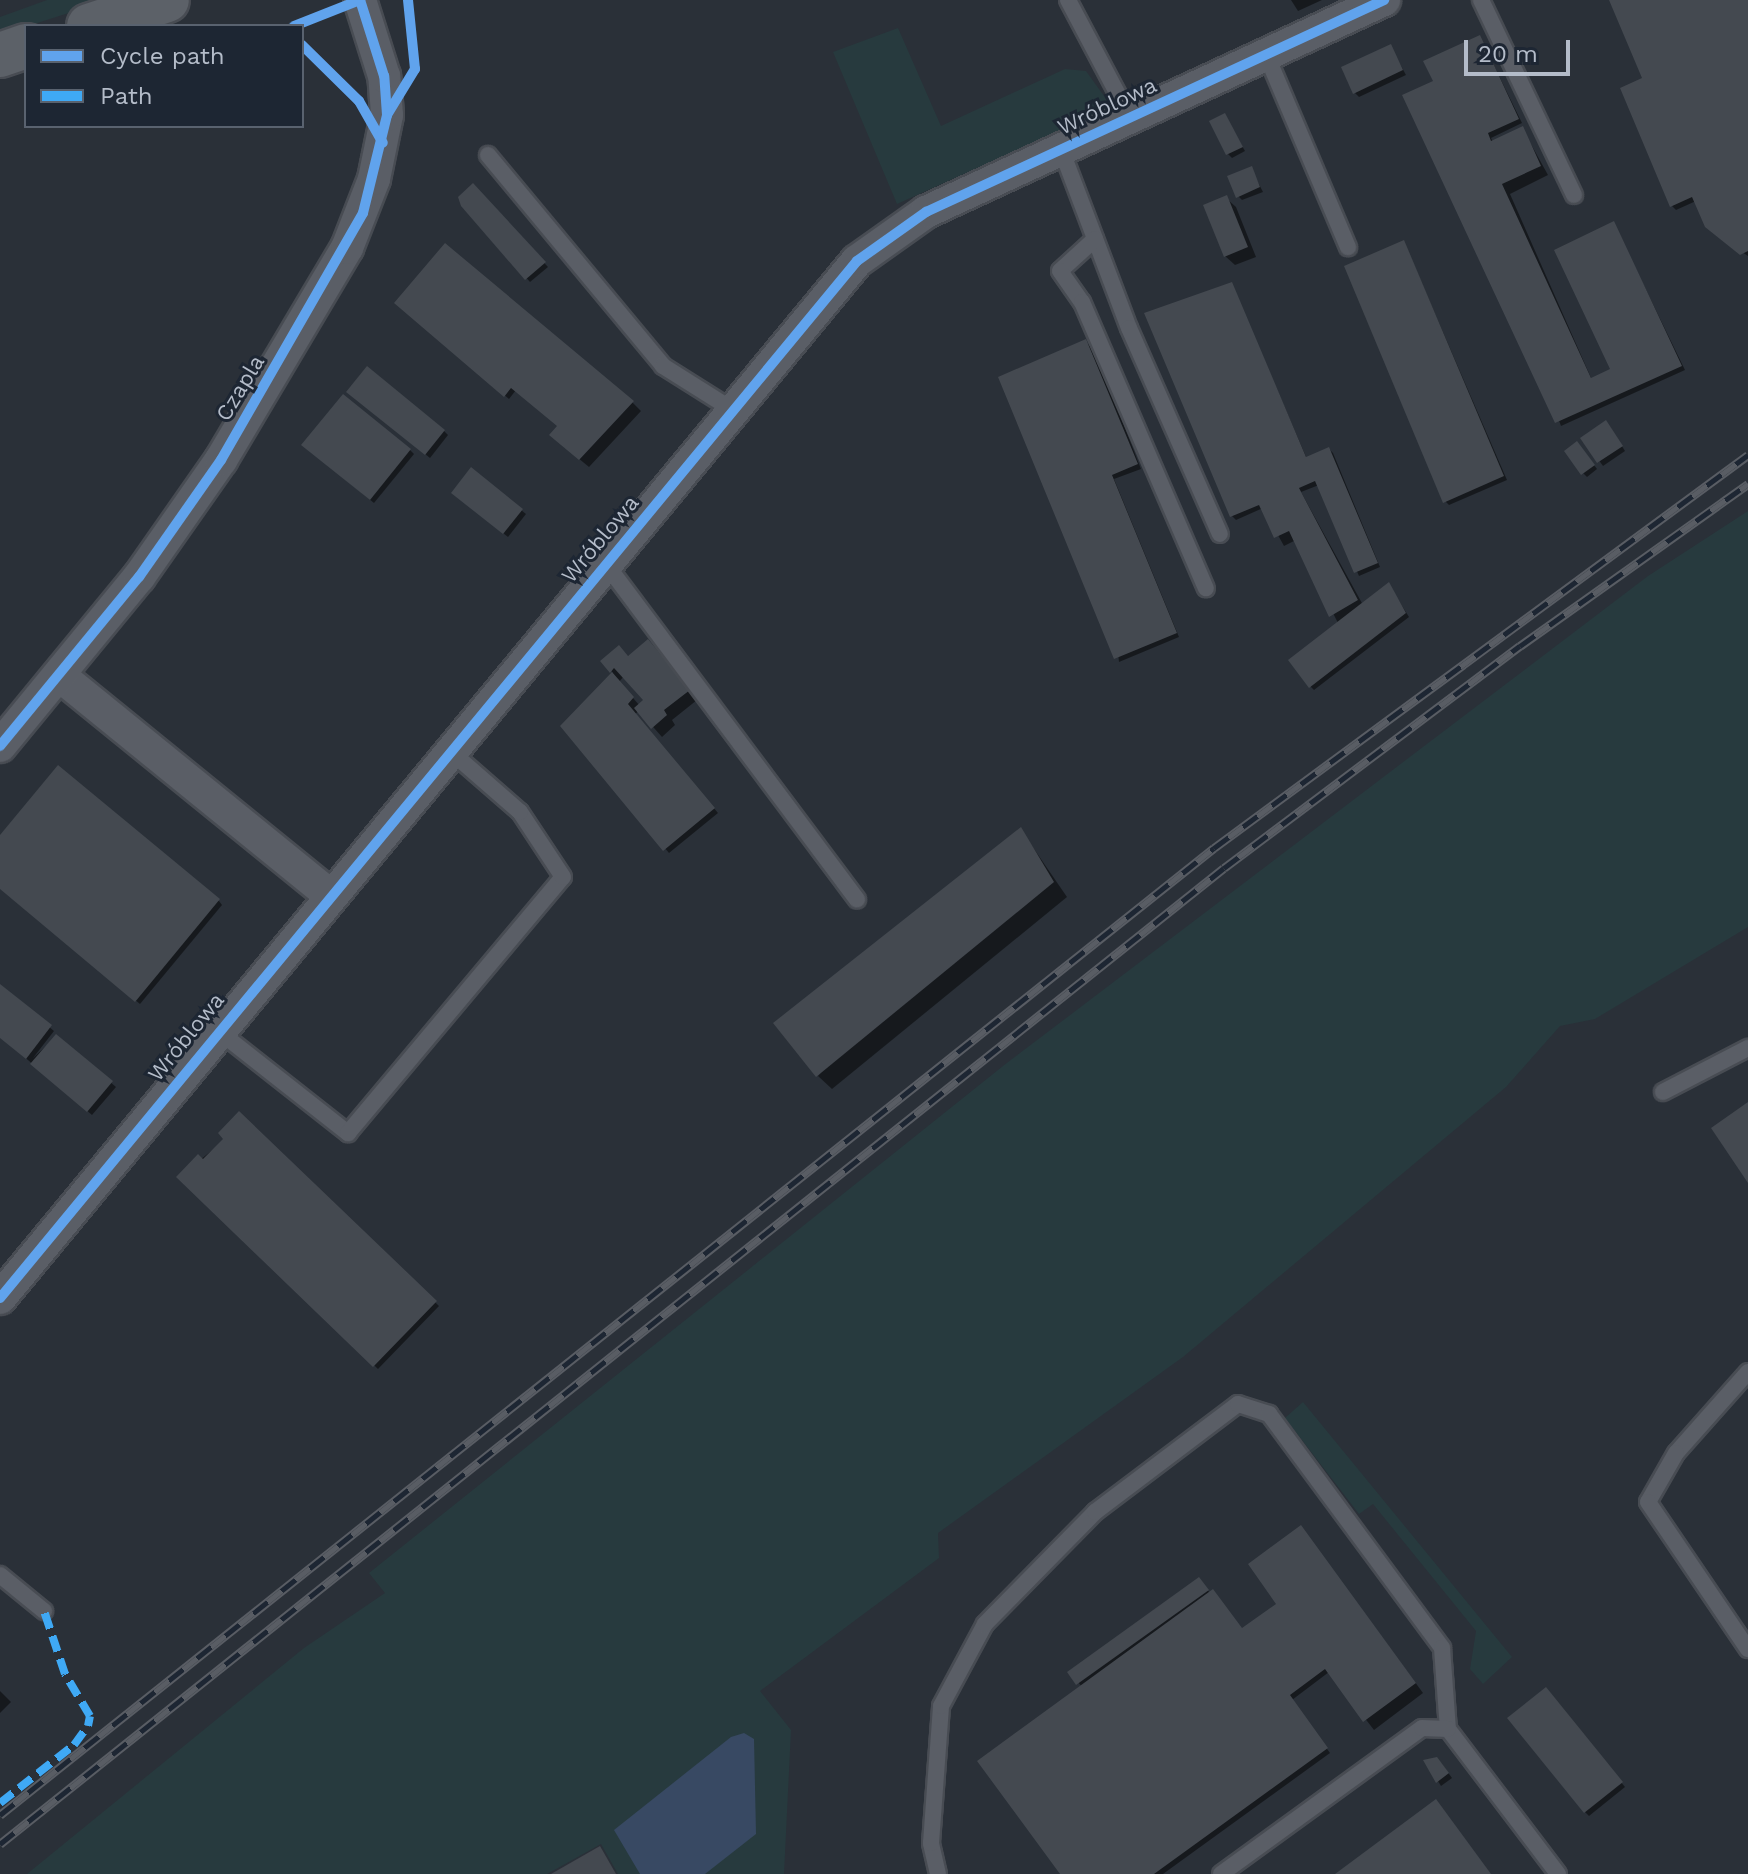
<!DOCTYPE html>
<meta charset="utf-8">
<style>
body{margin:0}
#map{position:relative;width:1748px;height:1874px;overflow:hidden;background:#2a3038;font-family:"Work Sans",sans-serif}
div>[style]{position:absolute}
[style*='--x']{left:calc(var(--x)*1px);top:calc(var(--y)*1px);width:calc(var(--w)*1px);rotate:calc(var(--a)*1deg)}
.green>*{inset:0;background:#273a3e}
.water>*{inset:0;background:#384963}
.shadow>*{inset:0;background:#0007}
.building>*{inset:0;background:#444950}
.roads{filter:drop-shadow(2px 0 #484c53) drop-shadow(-2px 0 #484c53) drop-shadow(0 2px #484c53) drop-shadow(0 -2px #484c53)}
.service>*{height:16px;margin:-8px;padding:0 8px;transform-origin:8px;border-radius:8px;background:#5a5e66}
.minor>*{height:32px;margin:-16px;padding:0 16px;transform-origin:16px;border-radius:16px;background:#5a5e66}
.primary>*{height:44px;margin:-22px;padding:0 22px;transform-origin:22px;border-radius:22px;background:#5c6168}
.rail>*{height:9px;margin-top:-4.5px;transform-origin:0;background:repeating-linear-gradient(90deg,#1d2633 0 18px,#595d64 0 36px);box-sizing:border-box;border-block:2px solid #595d64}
.quiet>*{height:8px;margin-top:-4px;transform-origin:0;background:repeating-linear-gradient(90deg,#3fa9f5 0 16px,transparent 0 24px)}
.cycleway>*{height:10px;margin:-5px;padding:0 5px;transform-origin:5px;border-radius:5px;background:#60a3ed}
span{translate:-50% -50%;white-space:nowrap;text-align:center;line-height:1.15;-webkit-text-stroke:6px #1d2633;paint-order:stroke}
.street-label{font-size:22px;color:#b4bcc9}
.legend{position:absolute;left:24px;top:24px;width:280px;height:104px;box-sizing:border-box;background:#1d2633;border:2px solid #59626f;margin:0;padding:10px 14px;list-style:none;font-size:24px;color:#b4bcc9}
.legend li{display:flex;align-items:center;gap:16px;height:40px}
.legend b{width:40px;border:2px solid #59626f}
.scale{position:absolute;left:1464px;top:40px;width:106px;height:36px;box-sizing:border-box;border:4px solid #b4bcc9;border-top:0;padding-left:10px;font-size:24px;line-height:28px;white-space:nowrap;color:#b4bcc9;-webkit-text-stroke:6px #1d2633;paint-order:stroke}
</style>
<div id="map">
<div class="green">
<div style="clip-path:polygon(47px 0,109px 0,0 35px,0 17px)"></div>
<div style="clip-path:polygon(898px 28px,941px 126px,1065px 69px,1086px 71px,1112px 107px,897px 204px,833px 52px)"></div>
<div style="clip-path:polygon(1748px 511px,1748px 927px,1595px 1019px,1560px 1026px,1506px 1087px,1183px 1357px,938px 1533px,939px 1558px,760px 1691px,791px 1730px,784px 1874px,618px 1874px,601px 1844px,547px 1874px,27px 1874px,304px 1648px,385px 1593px,369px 1573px,1003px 1066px,1648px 576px)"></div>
<div style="clip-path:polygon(1303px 1402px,1512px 1657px,1483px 1684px,1470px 1669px,1476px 1631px,1373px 1504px,1359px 1514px,1285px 1418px)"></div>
</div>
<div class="water">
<div style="clip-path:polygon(744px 1733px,754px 1739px,756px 1834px,705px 1874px,640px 1874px,614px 1830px,731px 1737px)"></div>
</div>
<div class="shadow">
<div style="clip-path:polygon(1291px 0,1322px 0,1298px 11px)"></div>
<div style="clip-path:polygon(1611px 0,1748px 0,1748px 256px,1711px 231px,1696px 201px,1676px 210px,1672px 206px,1645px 79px)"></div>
<div style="clip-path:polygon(1480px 37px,1522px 123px,1491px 138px,1493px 142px,1522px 128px,1548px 175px,1510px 194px,1592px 380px,1613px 370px,1614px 224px,1685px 370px,1561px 426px,1435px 82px)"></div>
<div style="clip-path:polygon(1390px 46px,1406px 75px,1359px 97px,1355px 93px)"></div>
<div style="clip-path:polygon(1224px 115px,1245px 151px,1232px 158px,1228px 154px)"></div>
<div style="clip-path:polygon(1251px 169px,1263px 192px,1242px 200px,1238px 196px)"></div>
<div style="clip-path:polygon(473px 186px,548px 267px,530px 282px,463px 205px)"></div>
<div style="clip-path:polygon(1226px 198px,1236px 207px,1256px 257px,1235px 265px,1225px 256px)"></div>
<div style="clip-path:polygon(1404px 242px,1507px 480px,1449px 505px,1445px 501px)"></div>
<div style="clip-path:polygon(1232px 285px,1307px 459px,1329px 449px,1333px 453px,1380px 567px,1359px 576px,1319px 485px,1301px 492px,1363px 605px,1389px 585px,1409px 617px,1314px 690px,1310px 686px,1338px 623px,1296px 540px,1284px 546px,1263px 508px,1236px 520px,1232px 516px)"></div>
<div style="clip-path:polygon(401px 307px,632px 402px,641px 411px,589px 467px,561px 444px,559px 426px,516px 390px,509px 399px)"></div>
<div style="clip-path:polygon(1086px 342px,1095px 351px,1141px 469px,1114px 479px,1179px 637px,1119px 662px)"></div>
<div style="clip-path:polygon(353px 395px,444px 431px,448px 435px,430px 458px)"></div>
<div style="clip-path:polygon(1610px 427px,1625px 451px,1603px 466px,1583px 438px)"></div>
<div style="clip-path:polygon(1581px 448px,1597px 469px,1587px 477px,1583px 473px)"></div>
<div style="clip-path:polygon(308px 449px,410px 450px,414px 454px,374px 503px)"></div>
<div style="clip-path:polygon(471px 470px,526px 514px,508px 537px,457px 496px)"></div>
<div style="clip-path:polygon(evenodd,657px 650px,697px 700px,672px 720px,675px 725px,662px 737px,639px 711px,635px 714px,718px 813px,669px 853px,563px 726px,613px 673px,603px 661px,657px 650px,624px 676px,646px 701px,640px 706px,619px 682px,624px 676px)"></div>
<div style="clip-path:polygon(1021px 830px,1067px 897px,832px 1089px,818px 1076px)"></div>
<div style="clip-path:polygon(0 838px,219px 901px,222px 905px,140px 1004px,0 888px)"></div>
<div style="clip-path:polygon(0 986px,54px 1031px,33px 1058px,57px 1036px,116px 1087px,92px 1115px,0 1036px)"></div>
<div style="clip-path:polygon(240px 1114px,439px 1306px,378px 1369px,179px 1177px,226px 1139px)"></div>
<div style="clip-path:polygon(1301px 1527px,1423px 1693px,1374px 1730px,1329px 1672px,1292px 1700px,1330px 1753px,1163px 1874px,1063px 1874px,1082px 1687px,1070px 1672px,1199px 1580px,1242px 1631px,1283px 1612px)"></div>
<div style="clip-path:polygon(0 1691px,11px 1702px,0 1713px)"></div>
<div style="clip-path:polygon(1550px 1694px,1625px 1787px,1589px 1816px,1585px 1812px)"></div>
<div style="clip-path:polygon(1426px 1762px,1441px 1763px,1452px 1778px,1441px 1786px)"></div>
</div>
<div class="building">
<div style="clip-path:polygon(1609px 0,1748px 0,1748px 251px,1740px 255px,1705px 227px,1692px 197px,1670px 207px,1620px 88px,1642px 78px)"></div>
<div style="clip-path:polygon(1480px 35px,1519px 119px,1488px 133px,1491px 141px,1523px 126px,1541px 166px,1502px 184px,1591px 378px,1610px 369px,1554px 250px,1614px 221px,1682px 366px,1555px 423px,1402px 95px,1433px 81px,1423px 61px)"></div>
<div style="clip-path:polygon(1391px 44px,1403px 70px,1353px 94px,1341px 67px)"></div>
<div style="clip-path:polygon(1225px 113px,1243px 147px,1226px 155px,1209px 121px)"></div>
<div style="clip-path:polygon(1252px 166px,1260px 187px,1236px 198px,1227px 176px)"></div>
<div style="clip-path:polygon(473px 183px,546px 262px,525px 280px,461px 206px,458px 197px)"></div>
<div style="clip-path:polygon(1227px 195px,1248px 247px,1224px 257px,1203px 205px)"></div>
<div style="clip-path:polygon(1404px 240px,1504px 476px,1443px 503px,1344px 266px)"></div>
<div style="clip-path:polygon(445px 243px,634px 401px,579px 460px,549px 435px,557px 426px,511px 388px,504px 397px,394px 303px)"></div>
<div style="clip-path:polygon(1232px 282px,1306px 457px,1329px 447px,1378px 563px,1354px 573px,1315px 481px,1299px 488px,1358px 600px,1329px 617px,1289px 531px,1274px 538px,1259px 505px,1230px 517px,1144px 313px)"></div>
<div style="clip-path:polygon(1086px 339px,1138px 464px,1112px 475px,1177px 633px,1114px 659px,998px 377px)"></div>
<div style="clip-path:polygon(367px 366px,445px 430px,425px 455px,346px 392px)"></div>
<div style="clip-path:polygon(343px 394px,411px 449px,370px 500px,301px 445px)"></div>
<div style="clip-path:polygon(1606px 420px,1623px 446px,1597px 463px,1580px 438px)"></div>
<div style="clip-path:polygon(1577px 441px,1595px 465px,1581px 475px,1564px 451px)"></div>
<div style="clip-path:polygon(471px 467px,523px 509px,503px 534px,451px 493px)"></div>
<div style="clip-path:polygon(1389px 582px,1406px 613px,1309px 688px,1288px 660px)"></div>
<div style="clip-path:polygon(648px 639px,690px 690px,664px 710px,667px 715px,651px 729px,634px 708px,643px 700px,614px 668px,610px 673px,600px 661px,619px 645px,628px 656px)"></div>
<div style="clip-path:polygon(612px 672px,634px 697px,628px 704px,715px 808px,663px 851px,560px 726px)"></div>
<div style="clip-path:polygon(58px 765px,220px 899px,135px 1002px,0 889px,0 835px)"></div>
<div style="clip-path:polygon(1021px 827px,1054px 882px,816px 1077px,773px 1023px)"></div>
<div style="clip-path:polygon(0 984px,52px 1025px,26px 1059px,0 1038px)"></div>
<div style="clip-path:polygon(56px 1034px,113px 1081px,87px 1112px,30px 1064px)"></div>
<div style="clip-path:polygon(1748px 1102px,1748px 1183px,1711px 1128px)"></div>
<div style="clip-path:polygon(239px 1111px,437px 1301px,373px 1367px,176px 1177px,198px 1154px,203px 1159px,223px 1139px,218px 1133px)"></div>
<div style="clip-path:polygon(1301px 1525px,1416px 1683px,1363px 1722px,1325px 1669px,1290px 1695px,1328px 1748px,1154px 1874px,1060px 1874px,977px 1761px,1213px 1589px,1242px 1628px,1276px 1604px,1248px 1564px)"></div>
<div style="clip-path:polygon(1199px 1577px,1209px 1590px,1076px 1685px,1067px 1672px)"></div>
<div style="clip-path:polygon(1546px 1687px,1623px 1782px,1584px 1813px,1507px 1718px)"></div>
<div style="clip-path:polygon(1437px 1757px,1449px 1773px,1436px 1783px,1423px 1760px)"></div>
<div style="clip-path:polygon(1436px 1799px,1491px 1874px,1335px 1874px)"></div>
<div style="clip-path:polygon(600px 1846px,616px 1874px,551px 1874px)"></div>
</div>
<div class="roads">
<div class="service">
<div style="--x:1068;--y:0;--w:132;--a:62.1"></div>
<div style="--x:1481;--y:0;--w:216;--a:64.5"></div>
<div style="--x:1266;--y:54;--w:210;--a:67"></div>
<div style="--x:1061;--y:149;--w:191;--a:69.2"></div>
<div style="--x:1129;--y:328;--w:225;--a:66.2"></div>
<div style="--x:488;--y:155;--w:274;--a:50.3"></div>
<div style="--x:663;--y:366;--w:83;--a:32.2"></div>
<div style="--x:1095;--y:239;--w:47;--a:137.6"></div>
<div style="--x:1060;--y:271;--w:38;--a:55"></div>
<div style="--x:1082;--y:302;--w:312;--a:66.6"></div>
<div style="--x:606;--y:564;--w:419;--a:53.2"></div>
<div style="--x:217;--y:1030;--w:167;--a:38.2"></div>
<div style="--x:348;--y:1133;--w:334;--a:-50"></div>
<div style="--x:563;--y:877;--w:78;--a:-123.5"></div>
<div style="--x:520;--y:812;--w:93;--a:-138.9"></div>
<div style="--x:1663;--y:1092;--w:96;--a:-27.4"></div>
<div style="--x:1748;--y:1372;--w:108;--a:131.6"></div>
<div style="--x:1676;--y:1453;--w:56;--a:119.7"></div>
<div style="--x:1648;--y:1502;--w:178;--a:55.8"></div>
<div style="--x:0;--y:1575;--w:57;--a:39.3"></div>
<div style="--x:938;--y:1874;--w:32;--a:-103"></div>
<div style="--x:931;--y:1843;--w:137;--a:-85.8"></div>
<div style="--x:941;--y:1706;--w:93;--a:-61.8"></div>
<div style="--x:985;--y:1624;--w:157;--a:-45.5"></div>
<div style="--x:1095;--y:1512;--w:179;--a:-37.1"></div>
<div style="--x:1238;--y:1404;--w:33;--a:18"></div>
<div style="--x:1269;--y:1414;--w:291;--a:53.5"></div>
<div style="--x:1442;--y:1648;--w:81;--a:85.8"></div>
<div style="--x:1448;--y:1729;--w:182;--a:52.8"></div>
<div style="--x:1221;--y:1874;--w:248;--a:-36"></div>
<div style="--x:1422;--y:1728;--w:26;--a:2"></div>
</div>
<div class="minor">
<div style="--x:59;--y:675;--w:349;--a:39.1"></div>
<div style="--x:0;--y:746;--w:219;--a:-50.6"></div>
<div style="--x:139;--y:577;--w:143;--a:-55"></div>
<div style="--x:221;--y:460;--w:247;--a:-59.3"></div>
<div style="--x:347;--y:248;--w:74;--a:-68.6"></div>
<div style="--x:374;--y:179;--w:65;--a:-78.5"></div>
<div style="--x:387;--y:115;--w:39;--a:-94"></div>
<div style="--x:384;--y:76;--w:80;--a:-107.5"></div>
<div style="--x:0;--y:1298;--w:1345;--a:-50.43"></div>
<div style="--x:857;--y:261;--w:85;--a:-35.4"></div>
<div style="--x:926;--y:212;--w:505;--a:-24.84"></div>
</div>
<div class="primary">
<div style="--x:89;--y:26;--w:82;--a:-18.4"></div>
<div style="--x:0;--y:55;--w:28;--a:-19"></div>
</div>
</div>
<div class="rail">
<div style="--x:0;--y:1815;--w:1552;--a:-38.54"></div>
<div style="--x:1214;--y:848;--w:663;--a:-36.35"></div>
<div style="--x:0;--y:1844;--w:1565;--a:-38.57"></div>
<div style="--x:1224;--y:868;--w:370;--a:-36.9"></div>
<div style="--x:1520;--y:646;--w:280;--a:-35.4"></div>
</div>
<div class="quiet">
<div style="--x:0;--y:1803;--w:94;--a:-38.1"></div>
<div style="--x:74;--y:1745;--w:24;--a:-54"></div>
<div style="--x:88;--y:1726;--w:10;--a:-79"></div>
<div style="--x:90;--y:1716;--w:49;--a:-120.8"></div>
<div style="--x:65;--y:1674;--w:66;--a:-108.4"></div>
</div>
<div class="cycleway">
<div style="--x:302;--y:45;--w:80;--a:44.5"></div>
<div style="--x:359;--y:101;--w:48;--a:60.3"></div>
<div style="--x:387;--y:115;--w:54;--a:-58.7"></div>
<div style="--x:415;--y:69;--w:69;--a:-95.8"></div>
<div style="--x:0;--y:746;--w:219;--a:-50.6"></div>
<div style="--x:139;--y:577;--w:143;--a:-55"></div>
<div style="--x:221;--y:460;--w:285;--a:-60.1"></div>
<div style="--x:363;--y:213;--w:101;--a:-76.2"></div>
<div style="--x:387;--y:115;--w:39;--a:-94"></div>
<div style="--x:384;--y:76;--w:80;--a:-107.5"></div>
<div style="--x:360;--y:0;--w:71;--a:158.5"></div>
<div style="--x:0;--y:1298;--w:1345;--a:-50.43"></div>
<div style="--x:857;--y:261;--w:85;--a:-35.4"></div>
<div style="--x:926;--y:212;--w:505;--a:-24.84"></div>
</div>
<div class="street-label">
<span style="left:1107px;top:106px;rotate:-25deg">Wróblowa</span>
<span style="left:240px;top:388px;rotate:-59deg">Czapla</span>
<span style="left:600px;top:539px;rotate:-50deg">Wróblowa</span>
<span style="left:186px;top:1037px;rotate:-51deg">Wróblowa</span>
</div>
<ul class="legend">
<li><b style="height:10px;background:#60a3ed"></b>Cycle path</li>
<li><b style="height:10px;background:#3fa9f5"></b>Path</li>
</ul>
<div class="scale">20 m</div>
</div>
